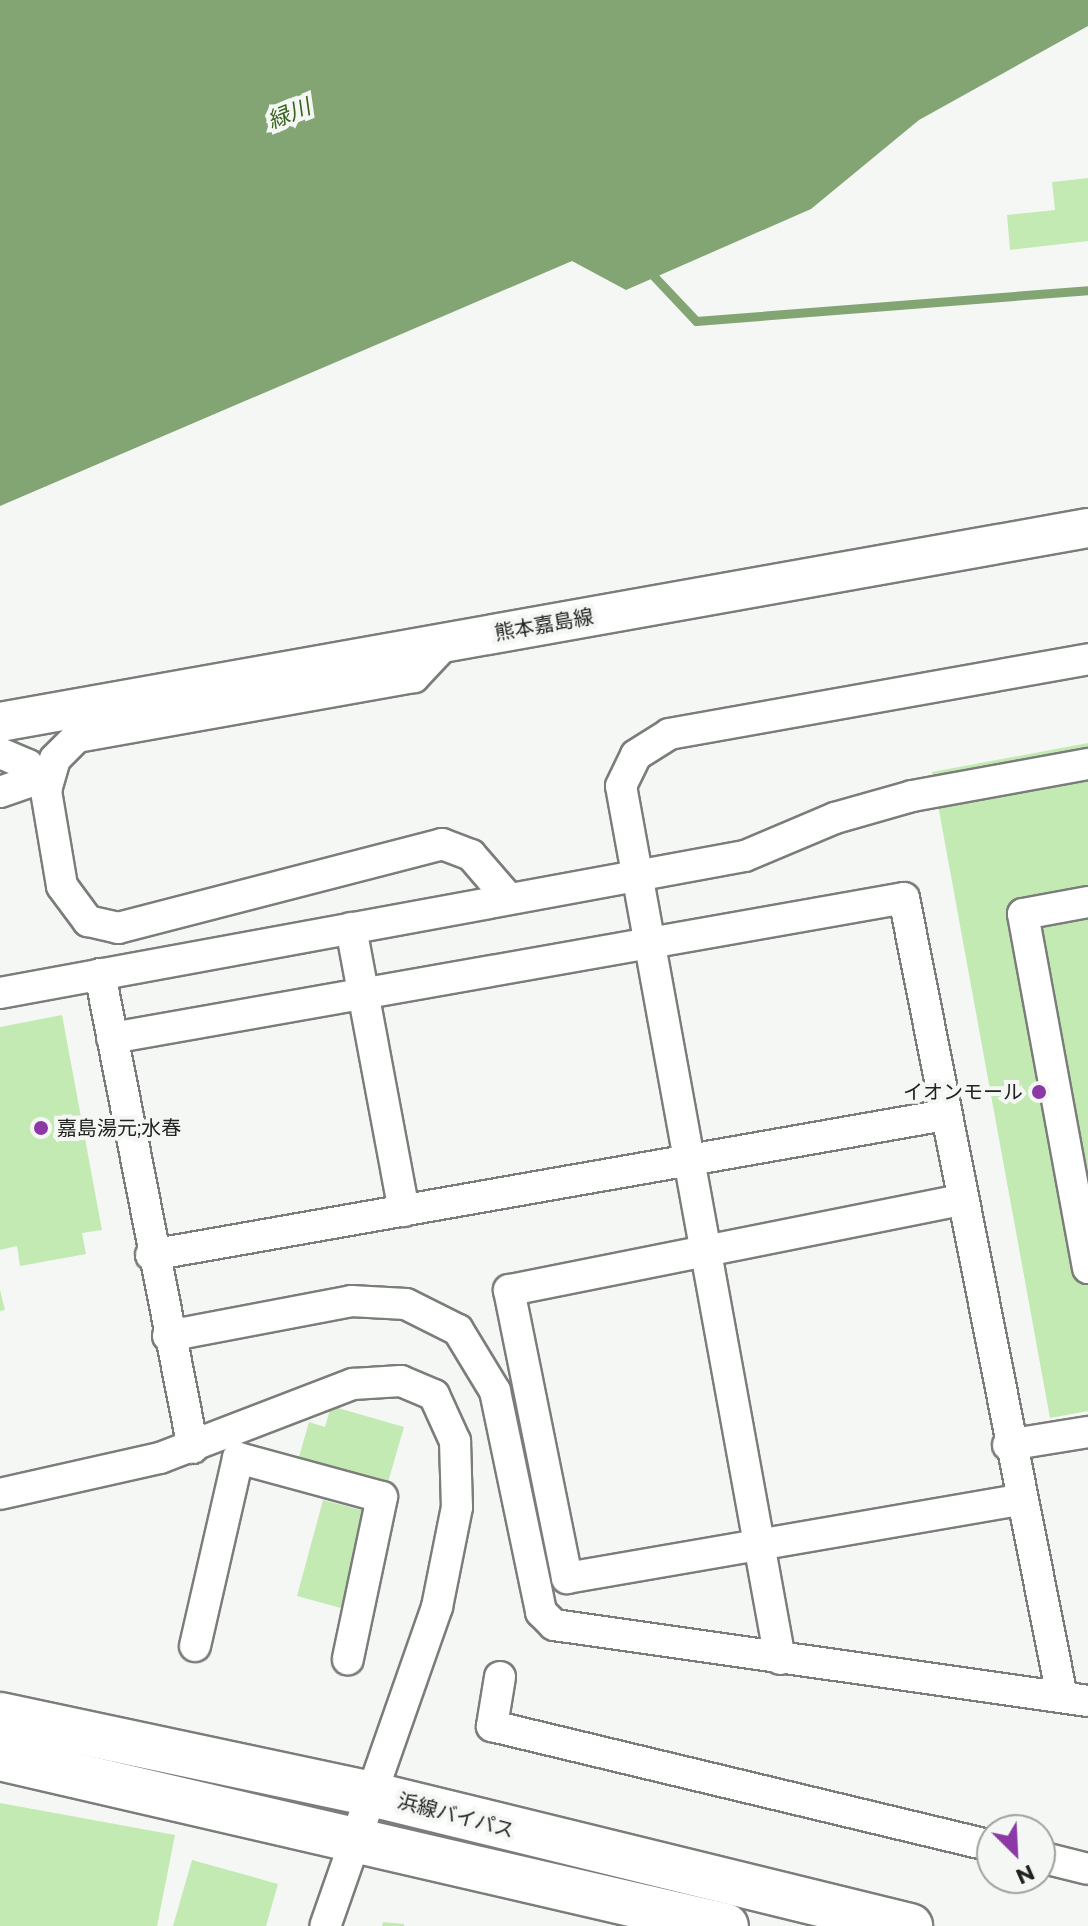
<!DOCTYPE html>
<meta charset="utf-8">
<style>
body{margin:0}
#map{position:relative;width:1088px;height:1926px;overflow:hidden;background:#f4f7f3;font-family:Montserrat,"Noto Sans JP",sans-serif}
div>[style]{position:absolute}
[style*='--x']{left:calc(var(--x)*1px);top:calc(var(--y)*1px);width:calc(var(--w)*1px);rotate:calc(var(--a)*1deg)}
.water>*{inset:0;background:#82a573}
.stream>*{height:9px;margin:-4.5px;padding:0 4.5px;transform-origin:4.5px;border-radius:4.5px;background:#82a573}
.building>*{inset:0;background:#c4eab4}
.roads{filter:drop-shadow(2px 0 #7b7d7a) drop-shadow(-2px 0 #7b7d7a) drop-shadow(0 2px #7b7d7a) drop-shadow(0 -2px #7b7d7a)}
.minor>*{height:30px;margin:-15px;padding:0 15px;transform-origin:15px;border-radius:15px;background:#fff}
.major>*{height:38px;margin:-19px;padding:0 19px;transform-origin:19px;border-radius:19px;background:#fff}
.highway>*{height:44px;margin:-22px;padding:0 22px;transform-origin:22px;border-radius:22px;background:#fff}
.dots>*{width:22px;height:22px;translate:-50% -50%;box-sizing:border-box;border:4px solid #f4f7f3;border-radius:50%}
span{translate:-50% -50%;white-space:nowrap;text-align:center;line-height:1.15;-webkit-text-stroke:8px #f4f7f3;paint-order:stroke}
.street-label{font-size:20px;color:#222321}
.poi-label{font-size:20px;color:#222321}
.right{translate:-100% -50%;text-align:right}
.left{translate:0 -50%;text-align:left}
.water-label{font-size:22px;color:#36631e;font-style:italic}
.north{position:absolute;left:976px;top:1814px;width:80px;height:80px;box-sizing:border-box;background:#f4f7f3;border:2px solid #a0a29f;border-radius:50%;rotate:156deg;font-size:22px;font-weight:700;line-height:32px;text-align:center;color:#222321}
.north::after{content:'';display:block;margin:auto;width:28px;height:36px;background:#8c39a7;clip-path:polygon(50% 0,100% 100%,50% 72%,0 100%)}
</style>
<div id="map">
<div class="water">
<div style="clip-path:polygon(0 0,1088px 0,1088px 26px,919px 120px,811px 209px,626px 290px,572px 261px,0 506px)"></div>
</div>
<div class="stream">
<div style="--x:648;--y:270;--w:70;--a:46.7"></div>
<div style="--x:696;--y:321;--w:393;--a:-4.5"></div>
</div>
<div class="building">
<div style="clip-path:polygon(1088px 178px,1088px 241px,1010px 250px,1007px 215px,1055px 210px,1052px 182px)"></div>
<div style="clip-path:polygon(1088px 743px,1088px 1411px,1050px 1418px,932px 772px)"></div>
<div style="clip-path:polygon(62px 1015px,102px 1230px,82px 1233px,86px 1254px,20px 1266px,17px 1246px,0 1250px,0 1027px)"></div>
<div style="clip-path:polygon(0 1290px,5px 1310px,0 1311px)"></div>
<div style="clip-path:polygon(331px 1406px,404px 1427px,386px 1489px,297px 1464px,309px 1422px,325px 1427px)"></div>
<div style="clip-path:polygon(323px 1500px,368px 1512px,341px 1608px,297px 1596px)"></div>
<div style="clip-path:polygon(0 1803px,175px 1835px,157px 1926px,0 1926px)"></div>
<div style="clip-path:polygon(192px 1860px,278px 1884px,266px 1926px,173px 1926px)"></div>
<div style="clip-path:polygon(383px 1922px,404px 1924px,404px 1926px,382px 1926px)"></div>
</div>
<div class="roads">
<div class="minor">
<div style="--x:446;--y:643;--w:47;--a:133.3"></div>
<div style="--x:414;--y:677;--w:342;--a:169.9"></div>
<div style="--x:77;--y:737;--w:31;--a:135"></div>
<div style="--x:55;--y:759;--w:33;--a:106"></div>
<div style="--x:46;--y:791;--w:96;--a:80.4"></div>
<div style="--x:62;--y:886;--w:44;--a:53.4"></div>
<div style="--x:88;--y:921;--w:31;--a:13"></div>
<div style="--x:118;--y:928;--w:335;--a:-14.5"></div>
<div style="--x:442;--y:844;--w:31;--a:21"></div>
<div style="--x:471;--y:855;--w:58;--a:49.2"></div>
<div style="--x:0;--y:753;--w:30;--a:23"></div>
<div style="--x:28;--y:765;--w:32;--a:55"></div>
<div style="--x:0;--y:792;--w:39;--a:-19"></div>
<div style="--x:1088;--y:902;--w:66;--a:169.5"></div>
<div style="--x:1023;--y:914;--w:360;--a:79.6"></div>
<div style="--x:351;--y:928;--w:288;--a:79.4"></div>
<div style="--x:100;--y:974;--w:483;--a:78.9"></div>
<div style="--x:0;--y:993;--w:757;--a:-10.42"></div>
<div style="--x:745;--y:856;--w:98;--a:-22.9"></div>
<div style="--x:835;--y:818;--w:80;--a:-15.9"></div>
<div style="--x:912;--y:796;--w:179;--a:-10.3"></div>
<div style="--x:112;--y:1038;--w:804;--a:-10.02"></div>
<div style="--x:904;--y:898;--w:814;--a:78.81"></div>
<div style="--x:961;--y:1200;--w:461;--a:168.7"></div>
<div style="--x:509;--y:1290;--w:294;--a:78.6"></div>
<div style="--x:567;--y:1578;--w:460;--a:-9.8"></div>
<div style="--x:151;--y:1255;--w:806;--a:-10"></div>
<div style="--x:168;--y:1336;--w:186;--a:-10.8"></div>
<div style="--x:351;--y:1301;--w:55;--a:3.1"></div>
<div style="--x:406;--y:1304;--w:58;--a:26.6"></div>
<div style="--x:458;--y:1330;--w:71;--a:58.8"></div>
<div style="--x:495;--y:1391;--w:226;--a:78.2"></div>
<div style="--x:541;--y:1612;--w:18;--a:45"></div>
<div style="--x:554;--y:1625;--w:539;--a:8.1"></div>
<div style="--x:1008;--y:1445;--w:81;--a:-9.2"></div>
<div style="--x:0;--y:1494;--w:164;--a:-12.7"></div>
<div style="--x:160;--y:1458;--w:207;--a:-21"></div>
<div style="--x:353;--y:1384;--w:48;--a:-3.6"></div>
<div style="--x:401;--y:1381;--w:36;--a:23"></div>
<div style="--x:434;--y:1395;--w:51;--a:65.5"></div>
<div style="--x:455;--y:1441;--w:66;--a:88.3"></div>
<div style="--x:457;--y:1507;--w:102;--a:101.3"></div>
<div style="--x:437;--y:1607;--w:338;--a:109.3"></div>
<div style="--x:195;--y:1646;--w:193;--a:-77.1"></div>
<div style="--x:238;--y:1458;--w:149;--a:15.2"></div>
<div style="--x:382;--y:1497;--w:166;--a:101.9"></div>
<div style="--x:780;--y:1659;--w:887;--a:-100.32"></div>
<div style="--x:621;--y:786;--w:34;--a:-64"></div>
<div style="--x:636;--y:755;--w:39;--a:-32"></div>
<div style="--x:669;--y:734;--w:426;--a:-10.1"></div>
<div style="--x:500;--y:1677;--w:50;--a:99.3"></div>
<div style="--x:492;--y:1726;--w:514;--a:13.5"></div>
<div style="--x:1040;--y:1857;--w:49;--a:14"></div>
</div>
<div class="major">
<div style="--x:0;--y:722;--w:1105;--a:-10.11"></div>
</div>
<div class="highway">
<div style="--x:0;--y:1715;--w:383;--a:12"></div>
<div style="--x:375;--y:1795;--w:551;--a:13.76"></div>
<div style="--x:0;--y:1758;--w:745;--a:13.03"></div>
</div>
</div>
<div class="dots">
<div style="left:1039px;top:1092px;background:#8c39a7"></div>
<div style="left:41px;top:1128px;background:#8c39a7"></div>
</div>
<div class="street-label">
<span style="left:544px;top:625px;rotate:-10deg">熊本嘉島線</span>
<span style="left:456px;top:1816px;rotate:15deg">浜線バイパス</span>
</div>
<div class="poi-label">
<span class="right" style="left:1023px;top:1092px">イオンモール</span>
<span class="left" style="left:57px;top:1128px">嘉島湯元;水春</span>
</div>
<div class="water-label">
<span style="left:289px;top:114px;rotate:-22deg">緑川</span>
</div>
<div class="north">N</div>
</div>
